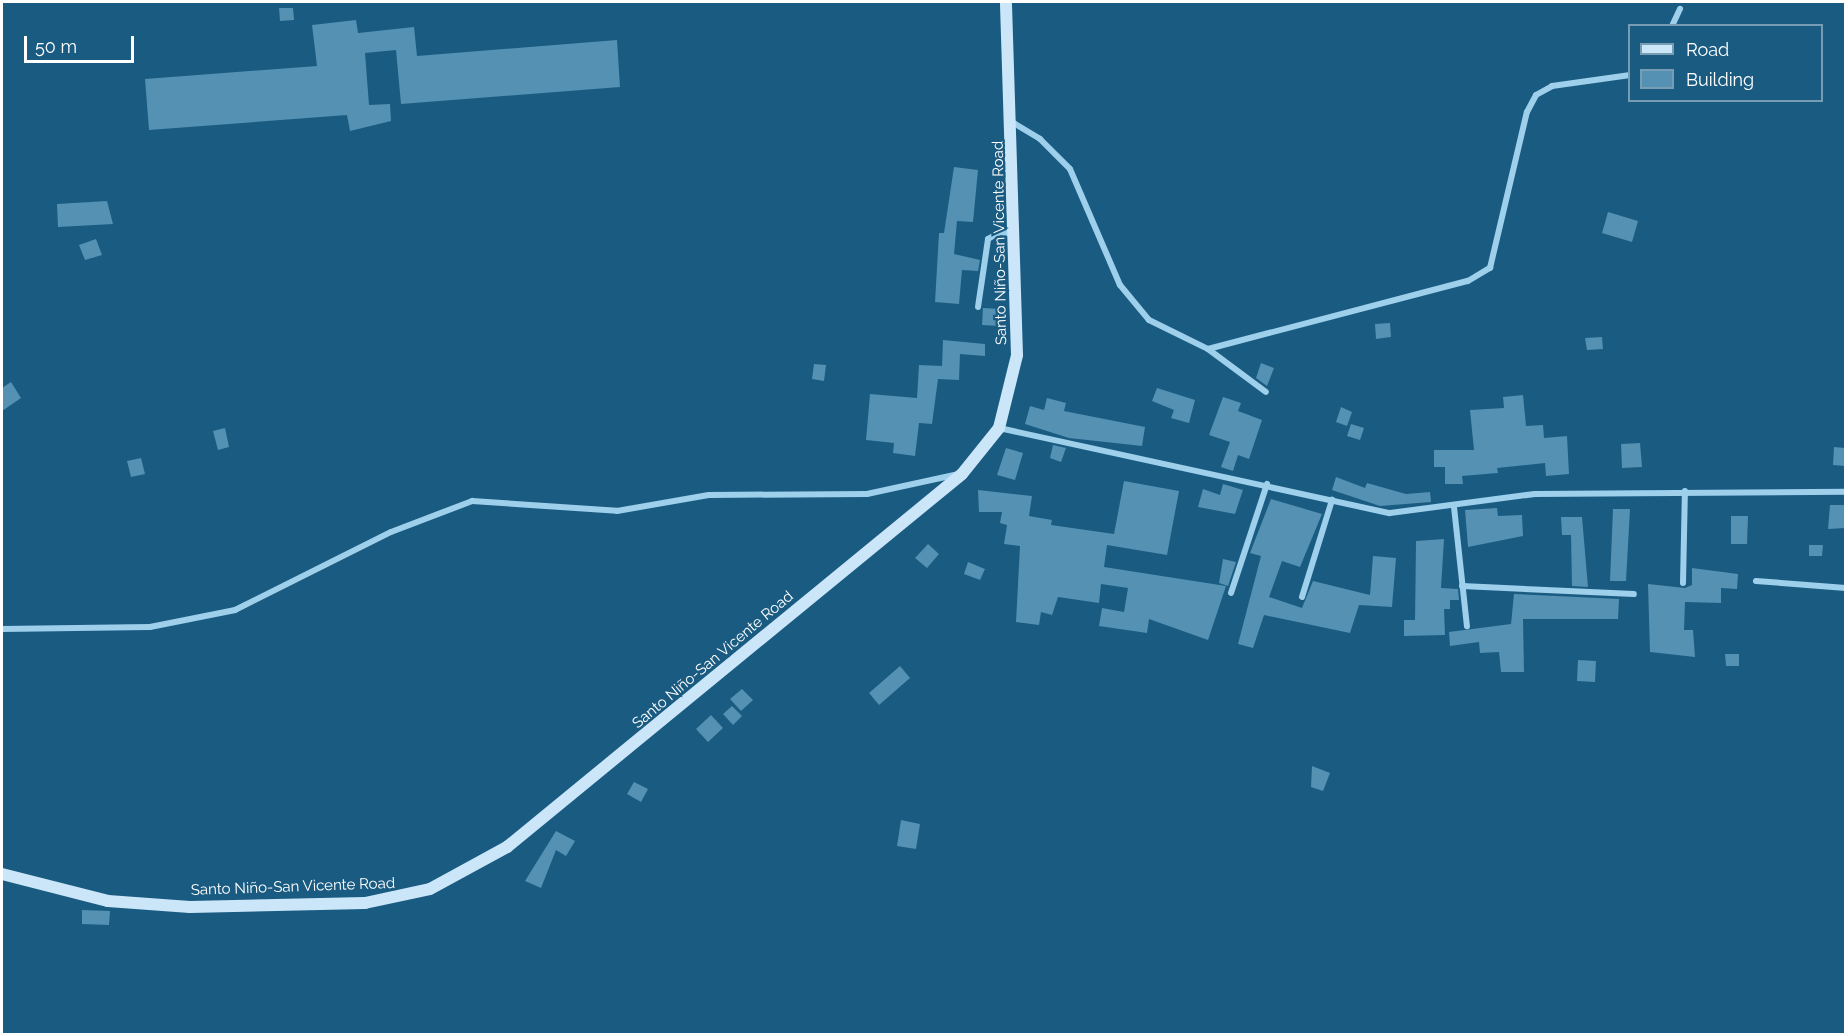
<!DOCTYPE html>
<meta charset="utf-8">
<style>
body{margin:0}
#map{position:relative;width:1847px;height:1036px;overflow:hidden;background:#1a5b82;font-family:Raleway,sans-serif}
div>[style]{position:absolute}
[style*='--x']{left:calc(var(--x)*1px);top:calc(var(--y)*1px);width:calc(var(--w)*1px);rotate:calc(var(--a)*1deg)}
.building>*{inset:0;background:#5491b3}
.minor>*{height:6px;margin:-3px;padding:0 3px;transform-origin:3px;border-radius:3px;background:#9ecfeb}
.secondary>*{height:12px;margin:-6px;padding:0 6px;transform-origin:6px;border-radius:6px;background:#cae6f8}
span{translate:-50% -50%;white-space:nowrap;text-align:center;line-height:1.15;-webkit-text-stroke:4.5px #1a5b82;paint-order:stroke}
.street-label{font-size:15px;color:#fff}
.frame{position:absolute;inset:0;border:3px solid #fff;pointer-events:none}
.legend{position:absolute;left:1628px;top:24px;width:195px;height:78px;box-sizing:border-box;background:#1a5b82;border:2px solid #769db4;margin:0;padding:8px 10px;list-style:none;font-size:18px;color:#fff}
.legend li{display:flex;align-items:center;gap:12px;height:30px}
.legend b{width:30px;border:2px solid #769db4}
.scale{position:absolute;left:24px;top:36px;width:110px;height:27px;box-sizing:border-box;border:3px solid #fff;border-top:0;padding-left:8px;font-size:18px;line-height:21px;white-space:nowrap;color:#fff;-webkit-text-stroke:4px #1a5b82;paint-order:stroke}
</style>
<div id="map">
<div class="building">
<div style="clip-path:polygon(279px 8px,293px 8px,294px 20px,280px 21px)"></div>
<div style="clip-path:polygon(356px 20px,358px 33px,414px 27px,417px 56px,617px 40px,620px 87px,401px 104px,396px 50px,365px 53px,369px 105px,390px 104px,391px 121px,350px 131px,347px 115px,149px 130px,145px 79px,317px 66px,312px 25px)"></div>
<div style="clip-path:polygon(954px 167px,978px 170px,973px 222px,957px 221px,954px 254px,980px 260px,978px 271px,962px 270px,959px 304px,935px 302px,939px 233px,944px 233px)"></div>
<div style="clip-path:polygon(107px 201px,113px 224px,58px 227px,57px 204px)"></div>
<div style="clip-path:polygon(1608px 212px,1638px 221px,1632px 242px,1602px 233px)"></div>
<div style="clip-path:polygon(96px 239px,102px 255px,85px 260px,79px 245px)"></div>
<div style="clip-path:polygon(983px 308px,1001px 309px,1000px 326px,982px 325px)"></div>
<div style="clip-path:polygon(1390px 323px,1391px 337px,1376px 339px,1375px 324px)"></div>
<div style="clip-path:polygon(1602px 337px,1603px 349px,1587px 350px,1585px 338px)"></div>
<div style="clip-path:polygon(943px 340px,985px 344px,985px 356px,960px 354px,959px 380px,938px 379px,932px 424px,919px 423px,915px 456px,893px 453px,894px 443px,866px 440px,870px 394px,917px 398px,919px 365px,942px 366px)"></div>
<div style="clip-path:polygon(1261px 363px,1274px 368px,1267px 386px,1256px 378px)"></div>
<div style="clip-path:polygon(814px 364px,826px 365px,824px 381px,812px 379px)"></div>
<div style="clip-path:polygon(11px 382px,21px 398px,2px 411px,2px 388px)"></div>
<div style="clip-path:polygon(1157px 388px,1195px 400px,1189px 423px,1171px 418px,1174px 410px,1152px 401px)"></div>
<div style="clip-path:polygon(1523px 395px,1526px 426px,1543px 425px,1544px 438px,1567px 436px,1569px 474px,1546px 476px,1545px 463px,1497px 468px,1498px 473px,1462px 476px,1463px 484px,1445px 484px,1445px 467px,1434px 467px,1434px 450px,1474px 450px,1470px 410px,1504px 408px,1503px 397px)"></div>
<div style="clip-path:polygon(1223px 397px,1241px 403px,1238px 411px,1262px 420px,1249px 459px,1238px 455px,1233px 471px,1221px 467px,1230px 442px,1209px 435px)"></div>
<div style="clip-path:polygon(1047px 398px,1066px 403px,1064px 411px,1145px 427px,1142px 446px,1069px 438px,1025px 424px,1030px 406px,1044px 410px)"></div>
<div style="clip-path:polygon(1341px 407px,1352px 412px,1347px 426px,1336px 422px)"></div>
<div style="clip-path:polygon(1351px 424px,1364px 428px,1360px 440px,1347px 436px)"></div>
<div style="clip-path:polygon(225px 428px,229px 447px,218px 450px,213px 431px)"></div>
<div style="clip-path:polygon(1640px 443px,1642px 467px,1622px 468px,1621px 444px)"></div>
<div style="clip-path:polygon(1053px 445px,1066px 448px,1061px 462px,1050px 458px)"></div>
<div style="clip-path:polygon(1834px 447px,1845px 448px,1845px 466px,1833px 465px)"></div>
<div style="clip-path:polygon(1006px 448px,1023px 453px,1015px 480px,997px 475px)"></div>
<div style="clip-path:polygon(141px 458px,145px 474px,131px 477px,127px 461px)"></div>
<div style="clip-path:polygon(1336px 477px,1365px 488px,1367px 483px,1406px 494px,1430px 492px,1431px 502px,1380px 506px,1332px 490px)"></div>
<div style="clip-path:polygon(1124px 481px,1179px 491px,1167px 555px,1107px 545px,1104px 567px,1226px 586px,1208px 640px,1149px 619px,1147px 633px,1099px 626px,1102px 608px,1124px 612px,1128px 588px,1101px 584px,1099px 603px,1058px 597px,1052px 615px,1041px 612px,1039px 625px,1016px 622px,1020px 546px,1004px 544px,1007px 525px,1000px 523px,1002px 512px,979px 512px,978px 490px,1032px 496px,1029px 516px,1052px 520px,1051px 525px,1114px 534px)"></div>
<div style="clip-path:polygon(1223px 484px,1243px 490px,1235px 514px,1198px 507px,1203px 489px,1220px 495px)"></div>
<div style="clip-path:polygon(1271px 499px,1322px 514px,1300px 567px,1282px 561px,1269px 597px,1302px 608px,1313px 581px,1370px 595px,1373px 556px,1396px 558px,1392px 607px,1359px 605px,1350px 633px,1264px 615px,1253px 648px,1238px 644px,1261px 556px,1250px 553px)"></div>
<div style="clip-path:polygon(1830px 505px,1845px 505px,1845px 528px,1828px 529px)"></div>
<div style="clip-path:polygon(1497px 508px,1498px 516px,1522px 515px,1523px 536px,1468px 547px,1465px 510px)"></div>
<div style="clip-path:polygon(1613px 509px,1630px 509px,1626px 581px,1610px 581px)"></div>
<div style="clip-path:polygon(1731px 516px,1748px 516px,1747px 544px,1731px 544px)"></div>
<div style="clip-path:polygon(1561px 517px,1582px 517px,1588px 587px,1572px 586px,1571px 535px,1562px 535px)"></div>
<div style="clip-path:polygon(1444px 539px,1441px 588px,1458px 589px,1459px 600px,1450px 600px,1450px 609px,1444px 609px,1445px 635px,1404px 636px,1404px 620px,1415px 620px,1416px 541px)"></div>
<div style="clip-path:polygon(928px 544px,939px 554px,927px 568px,915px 558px)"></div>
<div style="clip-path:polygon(1809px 545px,1823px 545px,1822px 556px,1809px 556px)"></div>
<div style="clip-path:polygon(1223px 559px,1236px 562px,1228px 586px,1219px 583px)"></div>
<div style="clip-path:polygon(968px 562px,985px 569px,980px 580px,964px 574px)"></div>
<div style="clip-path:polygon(1692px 568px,1738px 574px,1737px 589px,1721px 588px,1721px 603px,1685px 602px,1684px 630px,1693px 630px,1695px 657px,1650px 652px,1648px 584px,1685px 588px,1692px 585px)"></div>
<div style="clip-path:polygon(1514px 594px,1619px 599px,1618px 619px,1523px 619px,1524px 672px,1501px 672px,1499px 652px,1480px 653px,1479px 642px,1450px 646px,1449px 632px,1511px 624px)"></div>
<div style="clip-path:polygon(1725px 654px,1739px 654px,1739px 666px,1726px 666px)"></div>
<div style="clip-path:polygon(1578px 660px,1596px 661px,1595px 682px,1577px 681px)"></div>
<div style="clip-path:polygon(900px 666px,910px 678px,879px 705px,869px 693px)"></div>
<div style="clip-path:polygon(742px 689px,753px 700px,741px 711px,730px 699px)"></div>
<div style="clip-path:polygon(732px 706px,742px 716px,733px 725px,723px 714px)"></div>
<div style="clip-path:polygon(711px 715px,723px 728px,708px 742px,696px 729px)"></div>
<div style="clip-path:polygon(1312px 766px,1330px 773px,1323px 791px,1311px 787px)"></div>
<div style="clip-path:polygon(634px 782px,648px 789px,641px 802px,627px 794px)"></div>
<div style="clip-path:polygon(901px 820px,920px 824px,916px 849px,897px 846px)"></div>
<div style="clip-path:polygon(556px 831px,575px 841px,566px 856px,556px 850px,541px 888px,525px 881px)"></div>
<div style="clip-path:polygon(82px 910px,110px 911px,109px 925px,82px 924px)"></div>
</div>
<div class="minor">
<div style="--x:1672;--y:26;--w:19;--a:-65"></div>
<div style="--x:1012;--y:122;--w:33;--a:31"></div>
<div style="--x:1040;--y:139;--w:42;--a:45"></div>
<div style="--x:1070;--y:169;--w:126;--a:66.7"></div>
<div style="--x:1120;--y:285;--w:45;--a:50.4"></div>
<div style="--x:1149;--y:320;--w:66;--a:26.2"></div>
<div style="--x:1208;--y:349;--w:72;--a:36.6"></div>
<div style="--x:978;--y:307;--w:69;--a:-81.6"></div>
<div style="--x:988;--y:239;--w:14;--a:-30"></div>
<div style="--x:1000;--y:232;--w:15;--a:8"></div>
<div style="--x:1208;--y:349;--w:269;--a:-14.7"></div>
<div style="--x:1468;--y:281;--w:26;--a:-31"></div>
<div style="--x:1490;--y:268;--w:160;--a:-76.7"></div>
<div style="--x:1527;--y:112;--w:19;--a:-62"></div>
<div style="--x:1536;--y:95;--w:18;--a:-29"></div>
<div style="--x:1552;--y:86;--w:79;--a:-8"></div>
<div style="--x:999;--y:428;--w:400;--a:12.3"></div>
<div style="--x:1390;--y:513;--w:146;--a:-7.5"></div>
<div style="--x:1535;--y:494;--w:311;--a:-0.4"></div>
<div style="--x:1454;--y:507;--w:120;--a:83.8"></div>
<div style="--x:1756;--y:581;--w:90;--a:4.4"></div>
<div style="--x:1683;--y:583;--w:92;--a:-88.8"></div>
<div style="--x:1462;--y:586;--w:172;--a:2.7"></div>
<div style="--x:1231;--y:593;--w:115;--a:-71.7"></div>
<div style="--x:1302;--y:597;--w:102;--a:-72.8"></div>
<div style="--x:2;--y:629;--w:148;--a:-0.8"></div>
<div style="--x:150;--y:627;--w:87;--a:-11.3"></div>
<div style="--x:235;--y:610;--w:174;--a:-26.6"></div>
<div style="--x:391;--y:532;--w:87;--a:-20.9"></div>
<div style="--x:472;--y:501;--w:145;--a:3.9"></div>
<div style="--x:617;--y:511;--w:93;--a:-9.9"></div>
<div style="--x:709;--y:495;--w:158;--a:-0.4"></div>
<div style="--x:867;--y:494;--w:94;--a:-12.3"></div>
</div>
<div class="secondary">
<div style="--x:2;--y:874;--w:109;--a:14.3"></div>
<div style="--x:108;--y:901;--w:82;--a:4.2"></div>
<div style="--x:190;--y:907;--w:175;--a:-1.3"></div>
<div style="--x:365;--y:903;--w:66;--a:-12.2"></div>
<div style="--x:430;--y:889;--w:88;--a:-28.6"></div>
<div style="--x:507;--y:847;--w:588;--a:-39.34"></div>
<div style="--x:962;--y:474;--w:59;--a:-51.2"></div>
<div style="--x:999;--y:428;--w:75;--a:-76.1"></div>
<div style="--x:1017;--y:355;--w:353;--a:-91.8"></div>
</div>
<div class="street-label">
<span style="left:1000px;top:243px;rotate:-91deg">Santo Niño-San Vicente Road</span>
<span style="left:713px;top:660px;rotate:-40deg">Santo Niño-San Vicente Road</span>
<span style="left:293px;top:887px;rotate:-2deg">Santo Niño-San Vicente Road</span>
</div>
<div class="frame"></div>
<ul class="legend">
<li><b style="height:8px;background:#cae6f8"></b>Road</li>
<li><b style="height:16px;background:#5491b3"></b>Building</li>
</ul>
<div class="scale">50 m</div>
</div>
